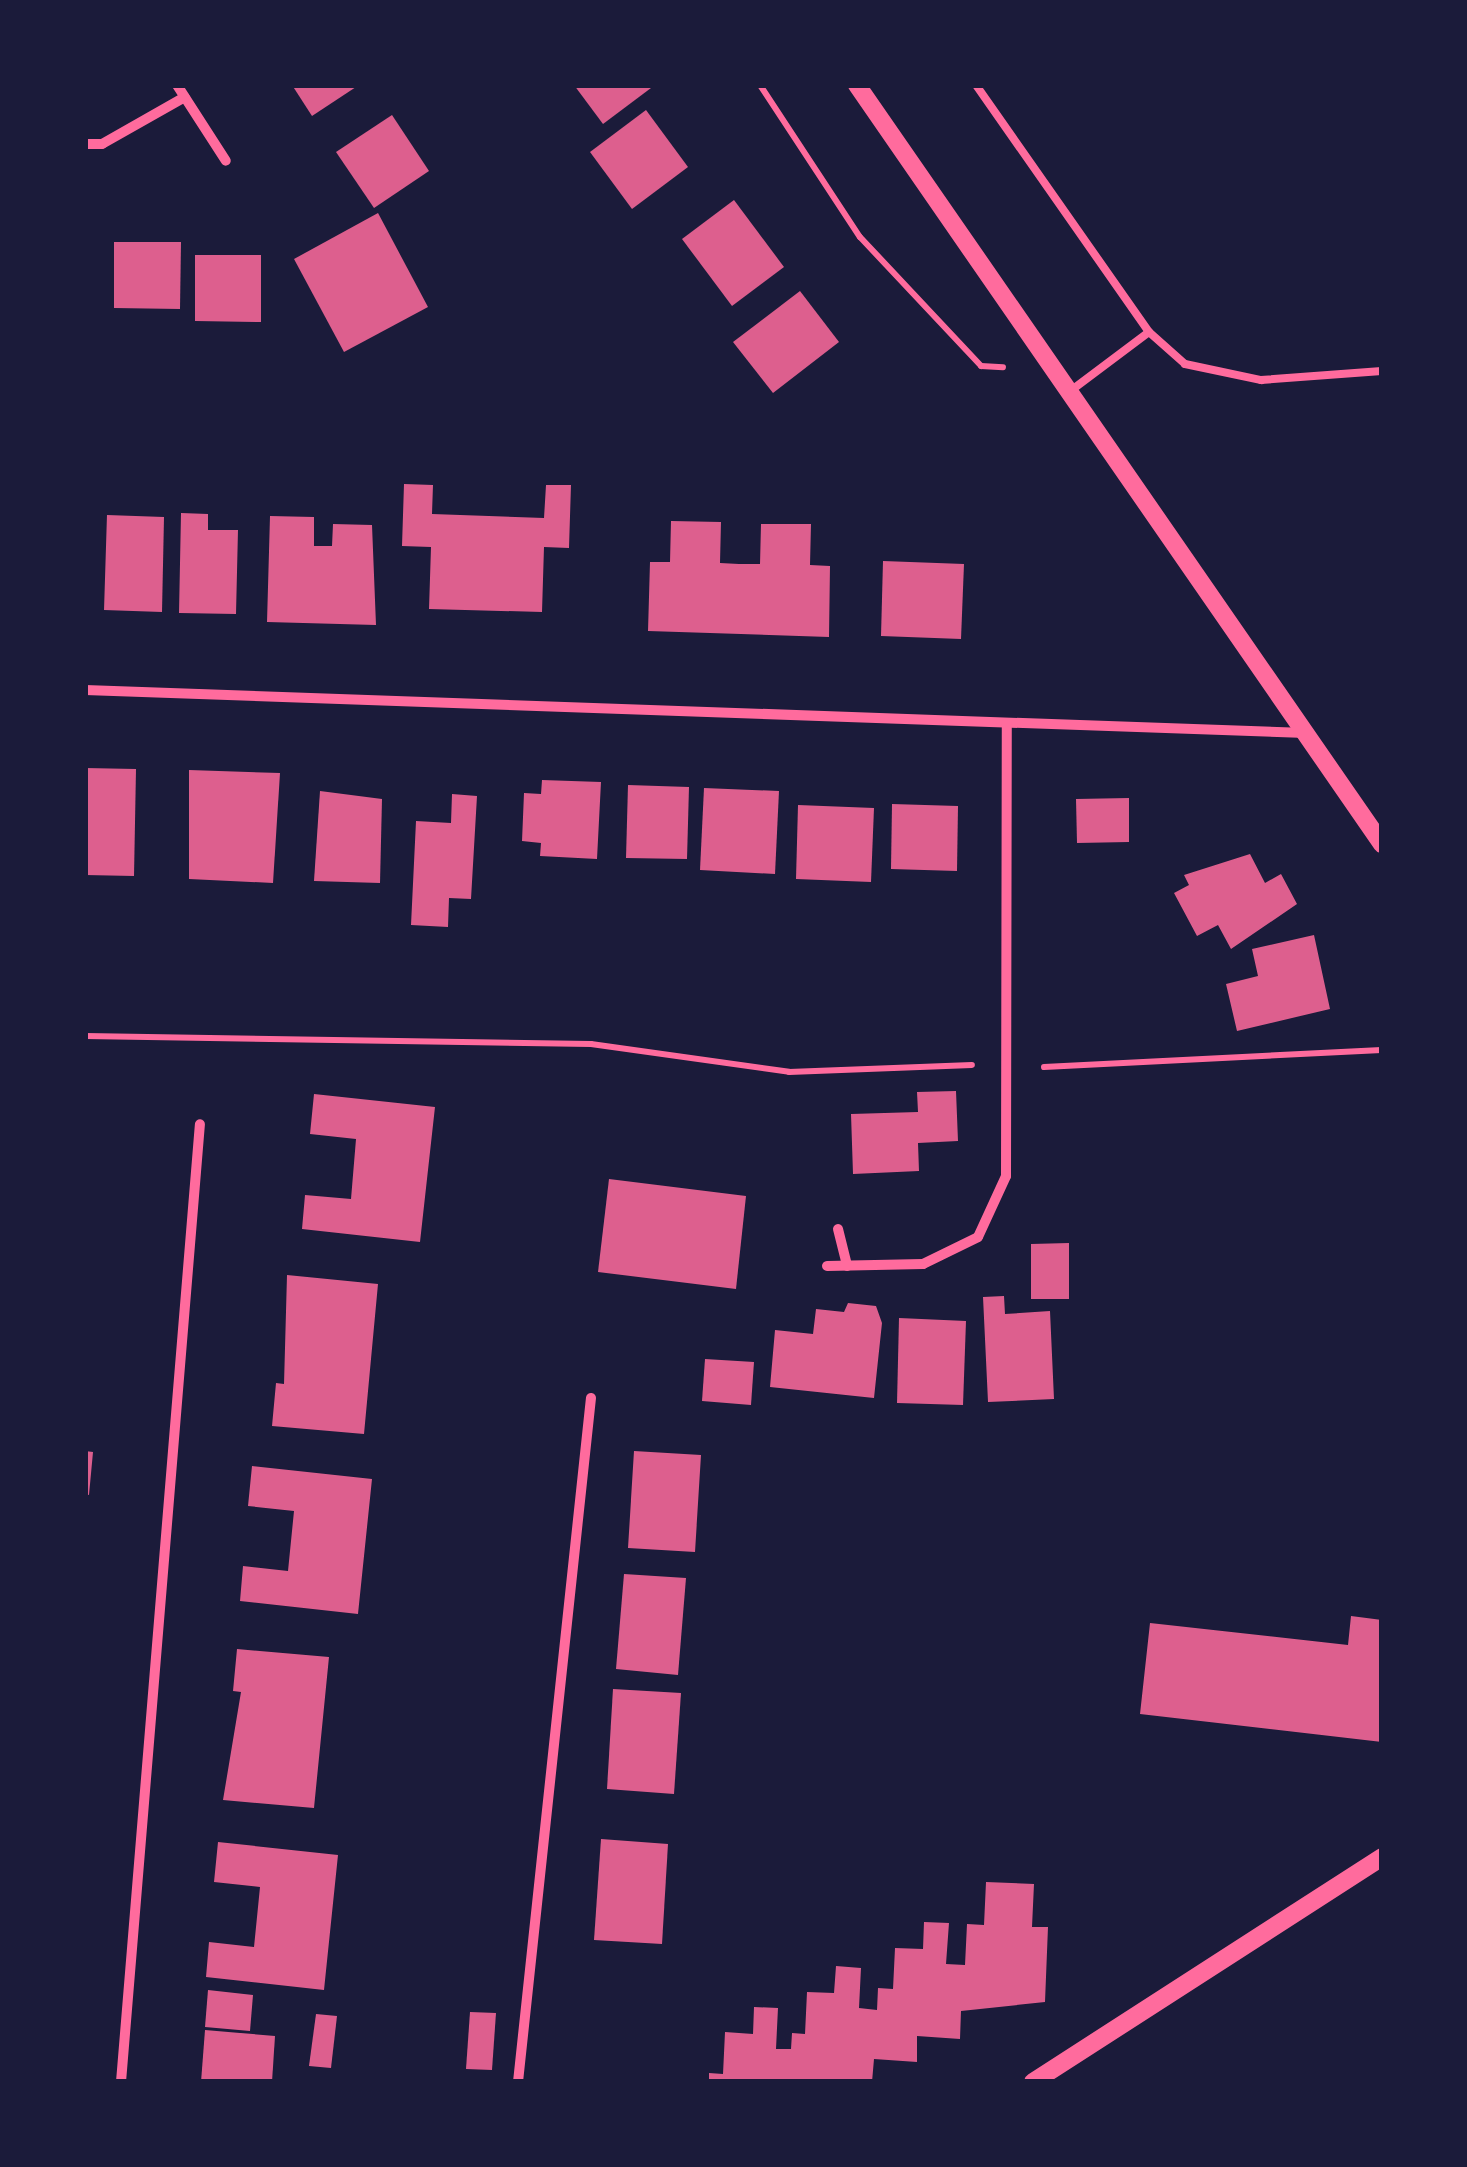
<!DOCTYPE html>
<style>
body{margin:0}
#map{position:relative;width:1467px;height:2167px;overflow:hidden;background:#1b1b3a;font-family:"Golos Text",sans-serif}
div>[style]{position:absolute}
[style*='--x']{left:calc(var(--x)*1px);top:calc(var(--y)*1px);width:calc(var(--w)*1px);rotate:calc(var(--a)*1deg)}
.building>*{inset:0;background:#dd5f8e}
.path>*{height:6px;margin:-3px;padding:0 3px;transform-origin:3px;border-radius:3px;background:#ff6b9d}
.service>*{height:8px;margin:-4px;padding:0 4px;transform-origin:4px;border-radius:4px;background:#ff6b9d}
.minor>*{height:10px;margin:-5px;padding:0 5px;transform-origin:5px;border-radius:5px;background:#ff6b9d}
.tertiary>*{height:18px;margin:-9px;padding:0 9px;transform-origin:9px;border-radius:9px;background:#ff6b9d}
span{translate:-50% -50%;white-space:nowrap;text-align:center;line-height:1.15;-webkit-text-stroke:10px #1b1b3a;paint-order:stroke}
.frame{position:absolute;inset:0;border:88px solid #1b1b3a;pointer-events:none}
</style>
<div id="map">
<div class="building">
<div style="clip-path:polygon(292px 85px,359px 85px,312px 116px)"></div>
<div style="clip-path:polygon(574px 85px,655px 85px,603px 124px)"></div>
<div style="clip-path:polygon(646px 110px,688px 167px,632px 209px,590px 152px)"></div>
<div style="clip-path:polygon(392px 115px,429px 171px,374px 208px,336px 152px)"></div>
<div style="clip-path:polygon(734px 200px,784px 267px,732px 306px,682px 239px)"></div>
<div style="clip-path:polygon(378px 213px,428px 307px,344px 352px,294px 259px)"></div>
<div style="clip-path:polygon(114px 242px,181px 242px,180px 309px,114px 308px)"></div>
<div style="clip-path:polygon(195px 255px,261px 255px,261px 322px,195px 321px)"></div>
<div style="clip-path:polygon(800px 291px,839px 342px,773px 393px,733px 342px)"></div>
<div style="clip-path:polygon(404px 484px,433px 485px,432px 514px,544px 518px,546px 485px,571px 485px,569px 548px,544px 547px,542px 612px,429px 609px,431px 547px,402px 546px)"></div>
<div style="clip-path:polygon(181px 513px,208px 514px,208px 530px,238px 530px,236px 614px,179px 613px)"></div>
<div style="clip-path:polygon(107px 515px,164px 517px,162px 612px,104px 610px)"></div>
<div style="clip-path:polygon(270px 516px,314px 517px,314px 546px,332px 546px,333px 524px,372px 525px,376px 625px,267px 622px)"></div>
<div style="clip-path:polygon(671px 521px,721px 522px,720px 563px,739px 564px,760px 564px,761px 524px,811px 524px,810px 565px,830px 566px,829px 637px,648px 631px,650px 562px,670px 562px)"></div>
<div style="clip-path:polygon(883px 561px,964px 564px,961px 639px,881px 636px)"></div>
<div style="clip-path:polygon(85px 768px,136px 769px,134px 876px,85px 875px)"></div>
<div style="clip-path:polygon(189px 770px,280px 773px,273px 883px,189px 879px)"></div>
<div style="clip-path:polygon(542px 780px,601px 782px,597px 859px,540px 856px,541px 843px,522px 841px,524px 793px,541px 794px)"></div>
<div style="clip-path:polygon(628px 785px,689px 787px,687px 859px,626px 858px)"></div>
<div style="clip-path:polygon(704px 788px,779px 791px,775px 874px,700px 870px)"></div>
<div style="clip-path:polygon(320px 791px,382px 799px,380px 883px,314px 881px)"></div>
<div style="clip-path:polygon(452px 794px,477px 796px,471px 899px,449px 898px,448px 927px,411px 925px,416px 821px,451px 823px)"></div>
<div style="clip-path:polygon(1129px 798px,1129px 842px,1077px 843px,1076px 799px)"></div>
<div style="clip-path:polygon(892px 804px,958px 806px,957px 871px,891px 869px)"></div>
<div style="clip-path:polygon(798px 805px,874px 808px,871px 882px,796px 879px)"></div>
<div style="clip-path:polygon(1250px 854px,1265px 883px,1281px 874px,1297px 904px,1231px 949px,1218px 925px,1197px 936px,1174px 893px,1189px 885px,1184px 875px)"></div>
<div style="clip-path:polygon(1314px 935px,1330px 1009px,1237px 1031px,1226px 984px,1258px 976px,1252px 949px)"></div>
<div style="clip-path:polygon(956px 1091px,958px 1141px,918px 1143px,919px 1171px,853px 1174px,851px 1114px,918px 1112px,917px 1092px)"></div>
<div style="clip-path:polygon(314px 1094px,435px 1107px,420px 1242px,302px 1229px,305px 1195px,351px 1199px,356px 1139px,310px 1134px)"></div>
<div style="clip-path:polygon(609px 1179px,746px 1196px,736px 1289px,598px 1272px)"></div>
<div style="clip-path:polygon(1069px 1243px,1069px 1299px,1031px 1299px,1031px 1244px)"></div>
<div style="clip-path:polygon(287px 1275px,378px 1284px,364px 1434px,272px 1426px,276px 1383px,284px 1384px)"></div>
<div style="clip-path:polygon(1004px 1296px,1005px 1314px,1050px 1311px,1054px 1399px,988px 1402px,983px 1297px)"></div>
<div style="clip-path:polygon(848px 1303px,876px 1306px,882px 1323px,874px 1398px,770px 1387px,775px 1330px,813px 1334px,816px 1309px,844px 1312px)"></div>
<div style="clip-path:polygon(899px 1318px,966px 1321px,963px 1405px,897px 1403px)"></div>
<div style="clip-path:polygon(705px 1359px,754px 1362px,751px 1405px,702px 1401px)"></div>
<div style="clip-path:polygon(85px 1451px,93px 1452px,89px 1495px,85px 1494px)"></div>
<div style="clip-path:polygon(634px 1451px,701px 1455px,695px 1552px,628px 1548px)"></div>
<div style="clip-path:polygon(252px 1466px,372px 1479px,358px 1614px,240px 1601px,243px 1566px,288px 1571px,294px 1511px,248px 1506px)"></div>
<div style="clip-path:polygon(624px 1574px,686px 1578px,678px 1675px,616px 1669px)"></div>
<div style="clip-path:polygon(1351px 1616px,1382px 1620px,1382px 1742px,1140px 1714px,1150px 1623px,1348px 1645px)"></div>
<div style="clip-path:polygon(237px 1649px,329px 1657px,314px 1808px,223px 1800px,241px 1692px,233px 1691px)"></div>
<div style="clip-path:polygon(613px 1689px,681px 1693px,674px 1794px,607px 1789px)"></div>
<div style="clip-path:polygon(601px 1839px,668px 1844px,662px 1944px,594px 1940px)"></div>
<div style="clip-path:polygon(218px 1842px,338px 1855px,324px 1990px,206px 1977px,209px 1942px,254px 1947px,260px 1887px,214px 1882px)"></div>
<div style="clip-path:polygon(986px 1882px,1034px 1884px,1032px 1927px,1048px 1927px,1045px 2002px,961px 2011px,960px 2039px,917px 2036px,917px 2062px,874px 2059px,872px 2082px,709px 2082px,709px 2073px,723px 2074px,725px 2032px,753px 2034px,754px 2007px,778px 2008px,776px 2049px,791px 2049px,792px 2033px,805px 2034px,807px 1992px,834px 1993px,836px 1966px,861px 1968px,859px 2008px,877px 2010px,878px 1988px,893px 1989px,895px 1948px,923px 1949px,924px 1922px,949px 1923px,946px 1964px,965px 1965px,967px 1924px,984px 1925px)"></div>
<div style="clip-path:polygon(208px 1990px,253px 1995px,250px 2031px,205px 2027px)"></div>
<div style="clip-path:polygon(470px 2012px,496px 2013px,492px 2070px,466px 2069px)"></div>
<div style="clip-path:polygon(316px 2014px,337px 2016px,331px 2068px,309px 2066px)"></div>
<div style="clip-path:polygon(205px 2030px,275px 2036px,272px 2082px,201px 2082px)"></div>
</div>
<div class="path">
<div style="--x:760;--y:85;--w:182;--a:56.7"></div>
<div style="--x:860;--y:237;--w:177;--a:46.8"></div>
<div style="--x:981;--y:366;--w:22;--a:3"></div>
<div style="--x:85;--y:1036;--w:506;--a:0.91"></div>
<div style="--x:591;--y:1044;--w:200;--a:8"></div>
<div style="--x:789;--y:1072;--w:183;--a:-2.2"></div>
<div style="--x:1044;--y:1067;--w:338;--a:-2.9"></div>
</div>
<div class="service">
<div style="--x:976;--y:85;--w:302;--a:55"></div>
<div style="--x:1149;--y:332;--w:48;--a:41.6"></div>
<div style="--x:1185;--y:364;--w:78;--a:11.9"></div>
<div style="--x:1261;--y:380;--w:121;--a:-4.3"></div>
<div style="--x:1069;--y:392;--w:100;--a:-36.9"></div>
</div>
<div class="minor">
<div style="--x:177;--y:85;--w:90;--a:57.2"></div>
<div style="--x:85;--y:144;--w:17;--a:0"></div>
<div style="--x:102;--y:144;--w:95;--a:-29.5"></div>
<div style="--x:85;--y:690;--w:1222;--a:2.02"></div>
<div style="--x:838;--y:1229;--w:38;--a:76"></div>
<div style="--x:827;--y:1266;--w:96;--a:-1.2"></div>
<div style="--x:923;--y:1264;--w:61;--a:-26.1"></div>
<div style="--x:978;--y:1237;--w:67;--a:-65.3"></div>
<div style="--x:1006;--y:1176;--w:453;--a:-89.9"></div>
<div style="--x:121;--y:2082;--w:961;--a:-85.29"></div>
<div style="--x:518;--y:2082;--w:688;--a:-83.91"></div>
</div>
<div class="tertiary">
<div style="--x:857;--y:85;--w:923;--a:55.33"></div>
<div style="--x:1033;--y:2082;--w:415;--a:-32.8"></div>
</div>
<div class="frame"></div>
</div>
